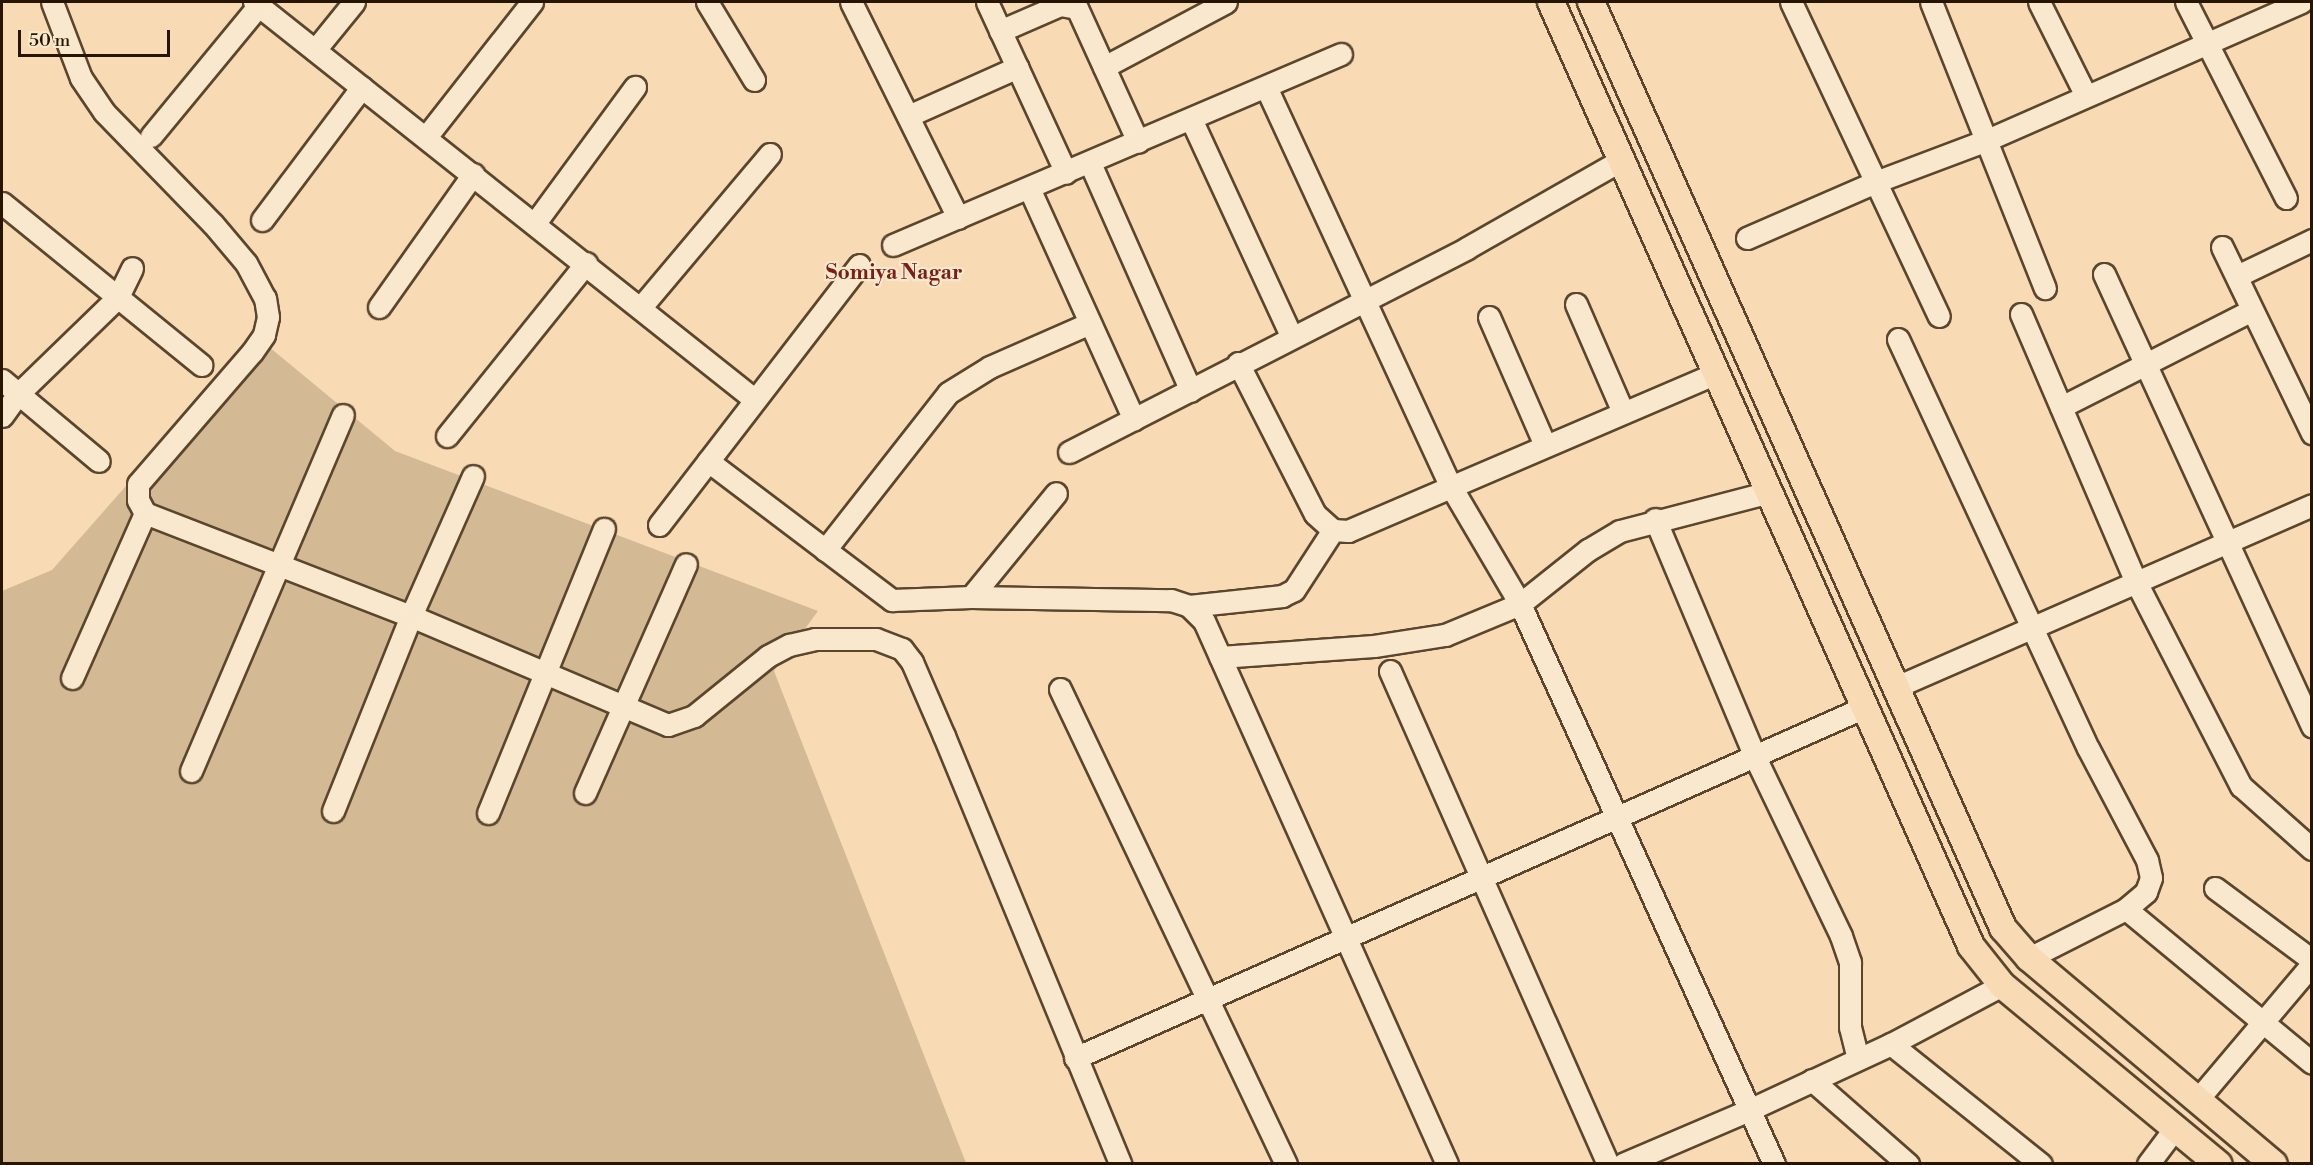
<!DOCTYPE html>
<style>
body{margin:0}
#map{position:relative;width:2313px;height:1165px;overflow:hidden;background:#f8dbb4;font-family:"Libre Bodoni",serif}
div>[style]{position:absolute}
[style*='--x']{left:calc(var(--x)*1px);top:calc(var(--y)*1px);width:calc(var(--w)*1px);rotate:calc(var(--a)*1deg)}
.green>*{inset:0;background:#d4b995}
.roads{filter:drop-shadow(2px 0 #5b462d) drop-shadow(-2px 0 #5b462d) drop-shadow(0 2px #5b462d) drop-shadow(0 -2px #5b462d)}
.minor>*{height:21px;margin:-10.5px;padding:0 10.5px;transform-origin:10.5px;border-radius:10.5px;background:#fae8ce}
.major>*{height:26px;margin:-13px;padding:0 13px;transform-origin:13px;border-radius:13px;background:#f8dbb4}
span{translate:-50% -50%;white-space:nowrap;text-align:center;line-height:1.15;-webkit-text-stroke:4.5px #fae8ce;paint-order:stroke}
.neighbourhood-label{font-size:21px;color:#7a1f14;font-weight:700}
.frame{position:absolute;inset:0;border:3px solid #271500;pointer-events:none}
.scale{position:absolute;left:18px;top:30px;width:152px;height:27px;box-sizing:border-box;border:3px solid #271500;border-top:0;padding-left:8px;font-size:18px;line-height:21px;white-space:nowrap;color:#271500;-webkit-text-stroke:4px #fae8ce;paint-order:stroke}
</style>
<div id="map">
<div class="green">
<div style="clip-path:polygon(257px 337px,395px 451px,818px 611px,774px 671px,966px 1163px,2px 1164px,2px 591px,52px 570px)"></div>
</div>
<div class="roads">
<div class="minor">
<div style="--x:52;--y:2;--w:81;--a:69.1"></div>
<div style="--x:81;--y:78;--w:41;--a:55.9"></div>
<div style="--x:104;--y:112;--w:156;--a:45.8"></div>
<div style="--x:213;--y:224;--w:51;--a:49.8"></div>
<div style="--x:246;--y:263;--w:40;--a:62"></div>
<div style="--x:265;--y:298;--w:19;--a:81"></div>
<div style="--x:268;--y:317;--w:18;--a:103"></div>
<div style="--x:264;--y:335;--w:21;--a:125"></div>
<div style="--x:252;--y:352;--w:174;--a:130.8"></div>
<div style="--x:138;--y:484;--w:16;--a:90"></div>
<div style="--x:138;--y:500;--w:15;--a:62"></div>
<div style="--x:145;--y:513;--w:285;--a:21.2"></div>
<div style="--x:411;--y:616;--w:279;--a:23"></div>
<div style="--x:668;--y:725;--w:28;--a:-19"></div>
<div style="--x:694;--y:716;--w:95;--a:-39"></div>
<div style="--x:768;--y:656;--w:24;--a:-28"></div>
<div style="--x:789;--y:645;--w:27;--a:-13"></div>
<div style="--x:815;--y:639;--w:61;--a:0"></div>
<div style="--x:876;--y:639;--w:28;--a:21"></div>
<div style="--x:902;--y:649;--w:16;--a:52"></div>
<div style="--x:912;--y:662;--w:81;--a:66.6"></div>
<div style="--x:944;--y:736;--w:463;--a:67.6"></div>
<div style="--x:254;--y:2;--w:638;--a:38.45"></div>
<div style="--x:707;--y:2;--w:91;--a:58.9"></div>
<div style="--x:851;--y:2;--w:241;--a:63.6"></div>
<div style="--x:987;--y:2;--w:188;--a:65.2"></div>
<div style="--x:1791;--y:2;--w:347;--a:64.8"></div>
<div style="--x:1931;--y:2;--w:308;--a:68.3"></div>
<div style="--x:2039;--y:2;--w:103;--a:63.4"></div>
<div style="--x:2186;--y:2;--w:220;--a:63"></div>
<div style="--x:1000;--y:31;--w:65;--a:-23.4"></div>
<div style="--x:1060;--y:5;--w:17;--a:10"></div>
<div style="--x:1077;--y:8;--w:147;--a:65.5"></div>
<div style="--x:315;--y:50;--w:62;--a:-50.9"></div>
<div style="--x:1104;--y:67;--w:138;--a:-28"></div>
<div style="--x:1266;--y:87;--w:438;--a:65.2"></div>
<div style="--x:1450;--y:485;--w:138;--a:59.5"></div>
<div style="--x:1520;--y:604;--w:615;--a:65.6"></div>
<div style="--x:908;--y:116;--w:120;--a:-24"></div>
<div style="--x:1191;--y:119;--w:238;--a:65.2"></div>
<div style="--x:151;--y:136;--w:170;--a:-50.5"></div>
<div style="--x:426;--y:137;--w:172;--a:-51.9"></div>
<div style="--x:1090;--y:163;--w:249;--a:66.1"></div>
<div style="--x:1029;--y:188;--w:254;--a:65.6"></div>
<div style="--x:2;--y:203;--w:257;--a:39.1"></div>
<div style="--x:262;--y:220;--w:166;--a:-53.1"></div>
<div style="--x:535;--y:223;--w:169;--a:-53.7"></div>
<div style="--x:1747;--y:238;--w:143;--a:-23.5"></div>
<div style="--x:1878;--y:181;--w:116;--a:-20.6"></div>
<div style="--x:1987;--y:140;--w:343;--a:-23.7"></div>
<div style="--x:893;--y:245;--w:487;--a:-23.1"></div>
<div style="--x:2222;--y:247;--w:207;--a:64.2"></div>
<div style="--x:2104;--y:274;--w:498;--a:65.3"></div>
<div style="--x:2237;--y:276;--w:83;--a:-25.6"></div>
<div style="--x:1576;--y:304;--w:118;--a:66.5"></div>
<div style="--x:379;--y:307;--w:163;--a:-54.7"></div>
<div style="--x:641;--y:307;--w:200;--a:-49.9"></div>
<div style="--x:2021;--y:314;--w:289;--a:66.8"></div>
<div style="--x:2135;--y:580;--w:232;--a:62.8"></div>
<div style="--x:2241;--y:786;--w:95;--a:41.6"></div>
<div style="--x:1489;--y:317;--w:140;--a:66.4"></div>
<div style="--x:1898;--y:339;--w:451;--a:65.1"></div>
<div style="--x:2088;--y:748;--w:127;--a:62.2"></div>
<div style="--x:2147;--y:860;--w:18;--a:77"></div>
<div style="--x:2151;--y:878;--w:15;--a:110"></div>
<div style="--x:2146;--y:892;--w:26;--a:140"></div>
<div style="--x:2126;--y:909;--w:109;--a:153.2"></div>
<div style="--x:1238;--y:363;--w:169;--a:63"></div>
<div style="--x:1315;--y:514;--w:24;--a:42"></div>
<div style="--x:1333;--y:530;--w:15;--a:4"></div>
<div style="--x:1348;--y:531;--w:400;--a:-23.2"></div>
<div style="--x:2;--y:380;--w:126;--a:39.9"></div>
<div style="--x:2061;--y:407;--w:214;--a:-26.9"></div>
<div style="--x:2;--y:416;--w:27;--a:-54"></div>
<div style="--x:18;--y:394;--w:139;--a:-44.1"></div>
<div style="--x:118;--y:297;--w:32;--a:-64"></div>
<div style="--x:447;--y:436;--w:222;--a:-51.2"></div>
<div style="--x:1069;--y:452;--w:447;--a:-27.1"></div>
<div style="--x:1467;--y:248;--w:177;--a:-29.7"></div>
<div style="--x:708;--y:461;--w:231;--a:37.1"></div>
<div style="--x:892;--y:600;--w:79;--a:-2.2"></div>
<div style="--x:971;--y:597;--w:134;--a:-50.7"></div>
<div style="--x:1655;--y:519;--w:256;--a:67.2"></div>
<div style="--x:1754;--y:755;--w:201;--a:64.3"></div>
<div style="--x:1841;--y:936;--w:28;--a:71"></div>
<div style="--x:1850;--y:962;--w:65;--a:90"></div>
<div style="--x:1850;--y:1027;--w:33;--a:76"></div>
<div style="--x:659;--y:525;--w:328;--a:-52.4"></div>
<div style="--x:825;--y:550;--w:199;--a:-51.9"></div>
<div style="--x:948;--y:393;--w:49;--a:-31.8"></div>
<div style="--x:990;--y:367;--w:109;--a:-23.7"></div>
<div style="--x:971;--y:597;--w:200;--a:0.9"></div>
<div style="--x:1171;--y:600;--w:19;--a:18"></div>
<div style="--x:1189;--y:606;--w:21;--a:45"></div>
<div style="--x:1204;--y:621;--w:595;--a:65.89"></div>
<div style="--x:1189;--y:606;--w:94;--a:-6.1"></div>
<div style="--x:1282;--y:596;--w:13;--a:-27"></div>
<div style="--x:1294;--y:590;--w:72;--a:-57"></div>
<div style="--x:1220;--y:657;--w:154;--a:-4.1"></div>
<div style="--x:1374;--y:646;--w:72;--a:-8.8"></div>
<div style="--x:1445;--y:635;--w:81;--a:-22.5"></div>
<div style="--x:1520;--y:604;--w:87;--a:-38.5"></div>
<div style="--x:1588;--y:550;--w:37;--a:-31"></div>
<div style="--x:1620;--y:531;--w:155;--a:-14.6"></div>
<div style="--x:1390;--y:671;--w:539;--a:66.15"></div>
<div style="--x:72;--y:678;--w:180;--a:-66.1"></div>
<div style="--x:1896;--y:687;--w:454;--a:-23.6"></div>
<div style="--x:1060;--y:689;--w:526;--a:64.56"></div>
<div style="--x:191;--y:771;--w:387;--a:-66.9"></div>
<div style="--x:585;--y:793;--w:250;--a:-66.2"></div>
<div style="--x:333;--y:811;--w:210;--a:-68.2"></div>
<div style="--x:411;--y:616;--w:153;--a:-66.1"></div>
<div style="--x:488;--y:813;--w:307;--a:-67.8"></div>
<div style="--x:2215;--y:888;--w:121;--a:36.6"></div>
<div style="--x:2126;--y:909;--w:241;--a:39.6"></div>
<div style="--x:1891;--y:1044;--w:192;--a:38.7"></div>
<div style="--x:1075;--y:1058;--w:864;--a:-23.96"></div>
<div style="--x:1812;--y:1080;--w:128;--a:41.2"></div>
<div style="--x:2198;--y:1099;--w:177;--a:-49.8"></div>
<div style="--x:1623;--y:1164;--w:137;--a:-23.2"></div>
<div style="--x:1749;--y:1110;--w:157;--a:-24.9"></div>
<div style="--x:1891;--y:1044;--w:126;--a:-28"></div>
<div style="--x:2148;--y:1164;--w:45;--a:-53.1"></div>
</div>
<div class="major">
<div style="--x:1551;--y:2;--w:1033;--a:66.01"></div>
<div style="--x:1971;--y:946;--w:50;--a:51.5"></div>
<div style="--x:2002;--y:985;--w:281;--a:39.6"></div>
<div style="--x:1591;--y:2;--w:1014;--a:66.01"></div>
<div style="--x:2003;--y:928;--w:40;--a:49"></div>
<div style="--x:2029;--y:958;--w:320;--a:40.1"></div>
</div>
</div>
<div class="neighbourhood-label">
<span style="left:894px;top:273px">Somiya Nagar</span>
</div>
<div class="frame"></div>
<div class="scale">50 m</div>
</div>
